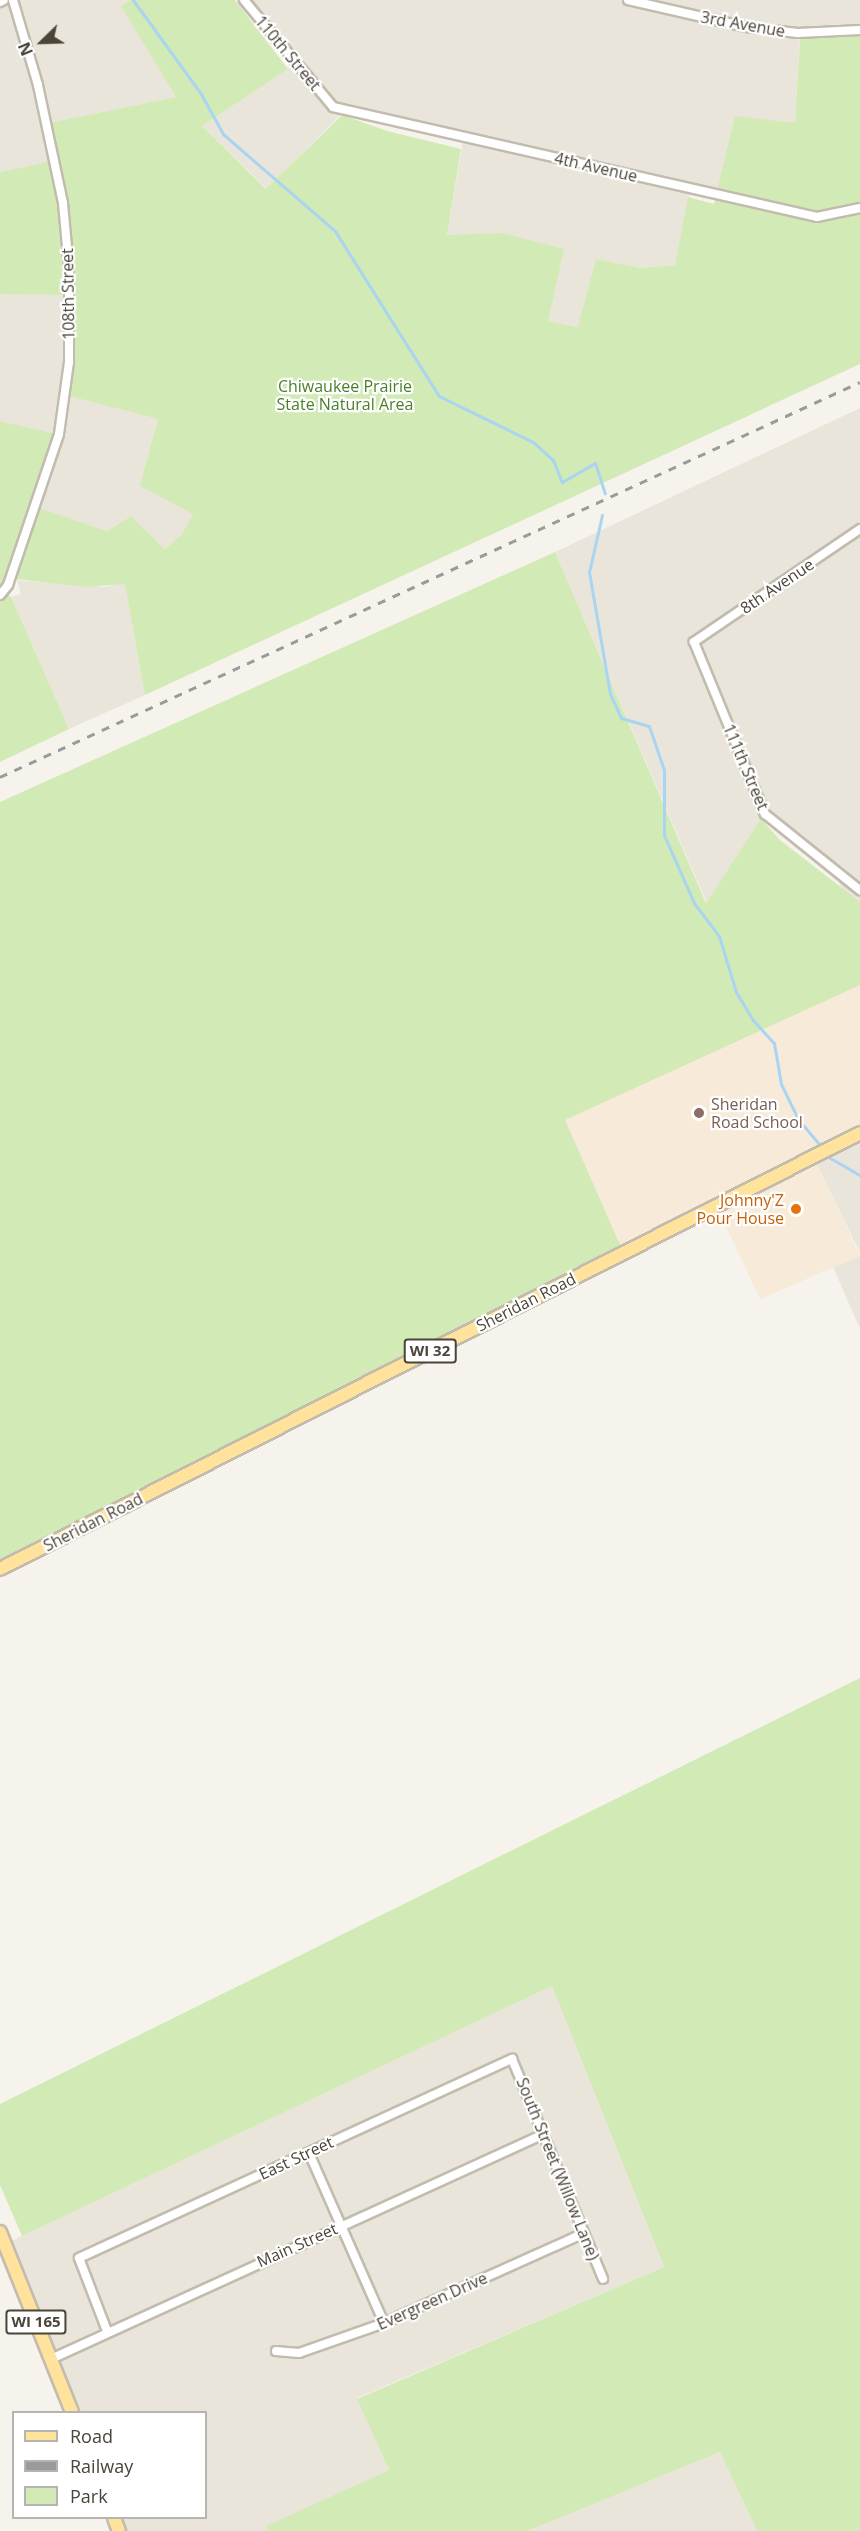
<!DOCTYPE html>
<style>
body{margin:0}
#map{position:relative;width:860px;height:2531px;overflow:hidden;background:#f6f3ec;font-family:"Open Sans",sans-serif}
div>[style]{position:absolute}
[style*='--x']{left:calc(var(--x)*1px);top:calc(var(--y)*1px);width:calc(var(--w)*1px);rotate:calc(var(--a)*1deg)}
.residential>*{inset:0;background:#eae5da}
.commercial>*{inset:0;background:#f7ead8}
.green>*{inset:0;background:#d2eab5}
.stream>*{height:3px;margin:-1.5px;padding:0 1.5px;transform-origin:1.5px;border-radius:1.5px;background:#a9d4f2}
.roads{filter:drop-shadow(2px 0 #c2bbae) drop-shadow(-2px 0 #c2bbae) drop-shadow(0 2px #c2bbae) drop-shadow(0 -2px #c2bbae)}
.minor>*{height:8px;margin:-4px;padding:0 4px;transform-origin:4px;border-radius:4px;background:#fff}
.primary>*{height:12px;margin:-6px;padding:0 6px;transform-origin:6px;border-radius:6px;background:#ffe39c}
.rail>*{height:3px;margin-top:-1.5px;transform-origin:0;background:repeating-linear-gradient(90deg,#9a9a9a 0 8px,transparent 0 16px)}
.dots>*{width:16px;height:16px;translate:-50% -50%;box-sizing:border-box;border:3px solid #fff;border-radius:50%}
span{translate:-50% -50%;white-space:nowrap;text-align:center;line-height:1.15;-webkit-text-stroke:4.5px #fff;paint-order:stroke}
.shield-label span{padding:2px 4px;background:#fff;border:2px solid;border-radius:4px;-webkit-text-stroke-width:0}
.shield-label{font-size:15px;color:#4b4439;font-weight:700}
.street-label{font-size:16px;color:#4b4439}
.park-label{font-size:16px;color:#4a7f2a}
.education-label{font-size:16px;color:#785e54}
.left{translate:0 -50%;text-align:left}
.food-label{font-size:16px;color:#c56008}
.right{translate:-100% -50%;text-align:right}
.legend{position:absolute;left:12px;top:2411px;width:195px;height:108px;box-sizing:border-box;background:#fff;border:2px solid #b7b4b0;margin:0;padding:8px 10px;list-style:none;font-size:18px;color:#4b4439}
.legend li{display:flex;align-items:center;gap:12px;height:30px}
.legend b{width:30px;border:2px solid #b7b4b0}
.north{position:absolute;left:12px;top:12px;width:60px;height:60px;-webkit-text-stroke:4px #fff;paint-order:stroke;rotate:247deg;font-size:16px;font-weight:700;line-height:24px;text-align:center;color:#4b4439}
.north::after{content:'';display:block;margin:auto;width:21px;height:27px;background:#4b4439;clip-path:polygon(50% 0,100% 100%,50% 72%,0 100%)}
</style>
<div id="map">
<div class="residential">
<div style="clip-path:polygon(13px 0,131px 0,122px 6px,176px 97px,44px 126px,52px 162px,0 172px,0 8px)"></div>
<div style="clip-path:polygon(245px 0,860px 0,860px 24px,800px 32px,795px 124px,716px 196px,690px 191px,675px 265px,641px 268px,596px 259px,579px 327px,548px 321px,502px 233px,447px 236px,463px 141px,396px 126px,347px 108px,267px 189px,202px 126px,294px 65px)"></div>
<div style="clip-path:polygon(0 294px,66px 294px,63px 394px,158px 419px,141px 486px,194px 514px,182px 534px,165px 549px,131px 516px,107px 531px,37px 508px,62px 436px,0 421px)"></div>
<div style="clip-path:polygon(860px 408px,860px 942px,835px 870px,765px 814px,707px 903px,555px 552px)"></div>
<div style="clip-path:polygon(17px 580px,104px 587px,125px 583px,145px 695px,69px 729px,11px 597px,21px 594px)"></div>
<div style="clip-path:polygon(860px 1133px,860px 1253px,813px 1156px)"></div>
<div style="clip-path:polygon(860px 1256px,860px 1329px,832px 1265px)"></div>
<div style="clip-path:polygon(552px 1986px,664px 2267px,357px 2398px,389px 2470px,267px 2526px,268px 2531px,119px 2531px,114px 2518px,206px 2518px,206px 2412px,72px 2412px,5px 2244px)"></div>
<div style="clip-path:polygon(720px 2452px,757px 2531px,528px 2531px)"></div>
</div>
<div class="commercial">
<div style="clip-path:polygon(860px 981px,860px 1133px,814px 1157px,860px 1256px,760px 1299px,716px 1205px,600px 1264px,593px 1252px,564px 1120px)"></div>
</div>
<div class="green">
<div style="clip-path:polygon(131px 0,235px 0,288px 69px,202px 126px,266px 189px,342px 115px,387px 131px,461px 149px,447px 235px,502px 233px,564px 249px,548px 321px,578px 327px,596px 259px,641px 268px,675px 265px,688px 197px,714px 204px,735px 116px,795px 123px,800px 39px,860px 32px,860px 364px,145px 695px,125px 584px,87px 587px,7px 578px,0 589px,11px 597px,69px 729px,0 762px,0 421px,55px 434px,30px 505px,107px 531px,131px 516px,165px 549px,182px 534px,193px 514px,140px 486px,158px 419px,69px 396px,73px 295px,0 294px,0 172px,58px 160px,50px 123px,176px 97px,121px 6px)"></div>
<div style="clip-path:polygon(555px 552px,706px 903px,761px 819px,780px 840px,860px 902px,860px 985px,565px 1120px,621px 1247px,0 1563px,0 802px)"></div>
<div style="clip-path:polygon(860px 1678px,860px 2531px,757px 2531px,720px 2452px,528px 2531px,268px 2531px,266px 2526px,389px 2470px,357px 2399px,664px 2267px,552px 1986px,22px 2236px,0 2185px,0 2104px)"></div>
</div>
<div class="stream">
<div style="--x:133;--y:0;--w:116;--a:54.1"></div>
<div style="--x:201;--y:94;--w:46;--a:61.2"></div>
<div style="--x:223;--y:134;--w:148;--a:40.9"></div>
<div style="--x:335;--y:231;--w:195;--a:57.8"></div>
<div style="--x:439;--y:396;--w:105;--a:26.1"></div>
<div style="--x:533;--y:442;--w:27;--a:42"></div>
<div style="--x:553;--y:460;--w:24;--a:68"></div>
<div style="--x:562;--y:482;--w:38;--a:-30"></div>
<div style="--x:595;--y:463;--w:32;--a:72"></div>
<div style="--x:602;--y:515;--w:58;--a:102.8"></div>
<div style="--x:589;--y:572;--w:124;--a:80.2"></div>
<div style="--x:610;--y:694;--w:26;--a:65"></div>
<div style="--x:621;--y:718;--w:29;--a:16"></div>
<div style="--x:649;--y:726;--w:46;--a:71.2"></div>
<div style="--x:664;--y:770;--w:65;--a:90"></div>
<div style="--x:664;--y:835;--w:74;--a:66.2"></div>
<div style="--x:694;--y:903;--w:41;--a:52.9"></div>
<div style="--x:719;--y:936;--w:59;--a:73.1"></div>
<div style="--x:736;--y:992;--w:33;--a:59"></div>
<div style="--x:753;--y:1020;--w:31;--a:48"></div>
<div style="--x:774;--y:1043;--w:42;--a:80.3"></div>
<div style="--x:781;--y:1084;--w:39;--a:64"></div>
<div style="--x:798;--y:1119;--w:33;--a:50"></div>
<div style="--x:830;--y:1158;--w:34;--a:30"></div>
</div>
<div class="roads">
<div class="minor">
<div style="--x:244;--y:0;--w:139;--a:50.2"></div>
<div style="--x:333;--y:107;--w:496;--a:12.8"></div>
<div style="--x:817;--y:217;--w:44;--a:-11.8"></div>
<div style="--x:628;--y:0;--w:121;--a:12.9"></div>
<div style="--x:746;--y:27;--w:52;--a:6.6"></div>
<div style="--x:798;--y:33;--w:62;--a:-2.8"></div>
<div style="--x:0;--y:2;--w:4;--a:-27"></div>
<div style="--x:860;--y:529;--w:201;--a:145.8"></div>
<div style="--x:694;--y:642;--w:186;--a:67.6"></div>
<div style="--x:765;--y:814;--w:122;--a:38.7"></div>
<div style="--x:0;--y:595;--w:13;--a:-51"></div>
<div style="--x:8;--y:585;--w:159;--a:-71.3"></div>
<div style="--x:59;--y:434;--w:73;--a:-82.1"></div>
<div style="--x:69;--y:362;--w:94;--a:-90"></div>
<div style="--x:69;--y:268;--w:65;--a:-95.3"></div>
<div style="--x:63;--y:203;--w:121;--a:-102"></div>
<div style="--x:38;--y:85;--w:89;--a:-106.4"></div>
<div style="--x:309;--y:2153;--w:186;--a:66.2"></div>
<div style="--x:107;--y:2331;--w:78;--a:-111"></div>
<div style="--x:79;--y:2258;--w:477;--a:-24.7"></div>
<div style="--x:512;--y:2059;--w:238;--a:67.5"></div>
<div style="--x:276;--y:2351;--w:23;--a:5"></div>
<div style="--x:299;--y:2353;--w:90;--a:-19.4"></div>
<div style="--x:384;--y:2323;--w:219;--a:-24.2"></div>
<div style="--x:51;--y:2359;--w:542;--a:-24.53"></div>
</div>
<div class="primary">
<div style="--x:0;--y:1569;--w:964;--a:-26.88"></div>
<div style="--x:0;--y:2232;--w:194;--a:68.2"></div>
<div style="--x:114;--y:2518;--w:14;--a:69"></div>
</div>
</div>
<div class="rail">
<div style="--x:0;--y:777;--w:946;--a:-24.67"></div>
</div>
<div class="dots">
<div style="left:699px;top:1113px;background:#8d6e63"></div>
<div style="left:796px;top:1209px;background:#e8710a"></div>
</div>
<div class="shield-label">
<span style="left:430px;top:1351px">WI 32</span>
<span style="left:36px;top:2322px">WI 165</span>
</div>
<div class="street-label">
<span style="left:743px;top:24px;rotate:10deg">3rd Avenue</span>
<span style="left:288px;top:53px;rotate:50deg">110th Street</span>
<span style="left:596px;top:167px;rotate:13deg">4th Avenue</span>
<span style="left:68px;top:294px;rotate:-91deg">108th Street</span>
<span style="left:777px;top:586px;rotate:-34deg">8th Avenue</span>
<span style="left:746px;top:767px;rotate:67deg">111th Street</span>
<span style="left:526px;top:1302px;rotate:-27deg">Sheridan Road</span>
<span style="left:93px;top:1522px;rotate:-27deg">Sheridan Road</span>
<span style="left:296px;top:2158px;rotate:-25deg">East Street</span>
<span style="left:558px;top:2169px;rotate:68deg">South Street (Willow Lane)</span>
<span style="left:297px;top:2245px;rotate:-24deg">Main Street</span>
<span style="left:432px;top:2301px;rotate:-24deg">Evergreen Drive</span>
</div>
<div class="park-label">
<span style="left:345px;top:395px">Chiwaukee Prairie<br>State Natural Area</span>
</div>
<div class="education-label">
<span class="left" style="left:711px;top:1113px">Sheridan<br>Road School</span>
</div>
<div class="food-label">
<span class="right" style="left:784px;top:1209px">Johnny'Z<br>Pour House</span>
</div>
<ul class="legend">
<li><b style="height:8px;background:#ffe39c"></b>Road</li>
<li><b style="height:8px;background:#9a9a9a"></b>Railway</li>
<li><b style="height:16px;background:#d2eab5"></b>Park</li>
</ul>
<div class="north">N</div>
</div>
